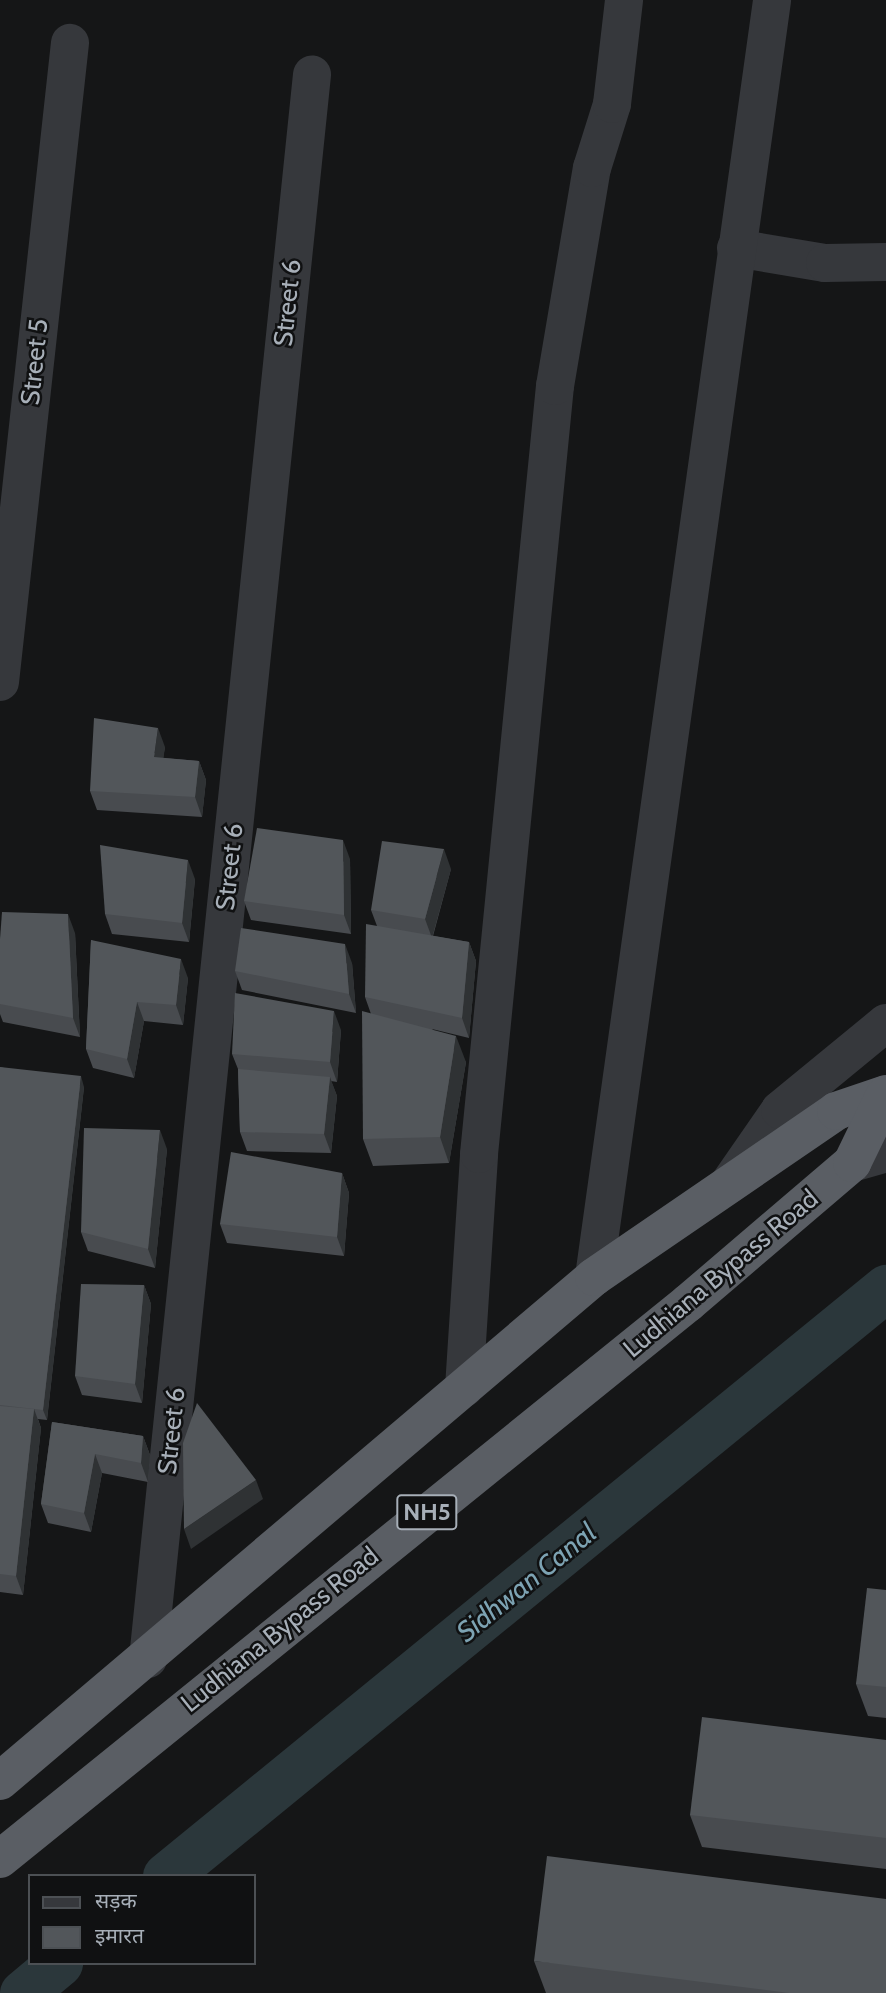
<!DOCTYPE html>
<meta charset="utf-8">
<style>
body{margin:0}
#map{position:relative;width:886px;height:1993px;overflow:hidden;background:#151617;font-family:Cabin,"Noto Sans Devanagari",sans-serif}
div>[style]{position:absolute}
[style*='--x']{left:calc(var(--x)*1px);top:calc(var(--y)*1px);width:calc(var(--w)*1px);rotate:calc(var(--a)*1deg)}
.canal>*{height:47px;margin:-23.5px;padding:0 23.5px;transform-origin:23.5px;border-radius:23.5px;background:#2b373b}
.minor>*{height:38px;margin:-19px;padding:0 19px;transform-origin:19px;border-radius:19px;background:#36383c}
.tertiary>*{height:38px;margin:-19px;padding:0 19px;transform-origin:19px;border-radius:19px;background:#36383c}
.trunk>*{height:38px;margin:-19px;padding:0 19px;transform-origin:19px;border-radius:19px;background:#5a5e64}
.wall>*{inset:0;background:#484b4f}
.shaded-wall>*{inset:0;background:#2f3234}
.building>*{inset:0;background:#52565a}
span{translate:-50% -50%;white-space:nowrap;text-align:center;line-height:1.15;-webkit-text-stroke:5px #101112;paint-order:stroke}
.shield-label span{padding:2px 5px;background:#101112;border:2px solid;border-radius:5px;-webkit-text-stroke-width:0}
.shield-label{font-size:24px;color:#a7afb8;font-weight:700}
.street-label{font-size:26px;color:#a7afb8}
.water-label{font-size:28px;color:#7da3b3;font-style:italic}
.legend{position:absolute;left:28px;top:1874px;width:228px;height:91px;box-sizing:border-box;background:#101112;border:2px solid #4c5054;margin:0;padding:9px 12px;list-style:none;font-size:21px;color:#a7afb8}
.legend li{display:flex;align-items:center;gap:14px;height:35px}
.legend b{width:35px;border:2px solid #4c5054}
</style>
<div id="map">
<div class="canal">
<div style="--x:166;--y:1876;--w:930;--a:-39.24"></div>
<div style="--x:23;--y:1993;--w:47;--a:-39.8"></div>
</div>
<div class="minor">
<div style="--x:736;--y:248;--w:90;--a:9.6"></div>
<div style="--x:825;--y:263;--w:61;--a:-0.9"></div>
<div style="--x:0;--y:682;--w:643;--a:-83.75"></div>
<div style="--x:594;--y:1277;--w:1289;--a:-82.06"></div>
<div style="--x:464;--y:1388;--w:234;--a:-86.3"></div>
<div style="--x:479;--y:1154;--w:772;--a:-84.35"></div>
<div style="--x:555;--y:386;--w:221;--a:-80.4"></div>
<div style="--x:592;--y:168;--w:67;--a:-72.6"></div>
<div style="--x:612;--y:104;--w:105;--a:-83.4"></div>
<div style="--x:148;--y:1659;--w:1593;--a:-84.09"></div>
</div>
<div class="tertiary">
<div style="--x:852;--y:1163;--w:35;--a:-16"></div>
<div style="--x:728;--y:1185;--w:91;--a:-55.3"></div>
<div style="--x:780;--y:1110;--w:137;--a:-39.4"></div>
</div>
<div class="trunk">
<div style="--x:0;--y:1781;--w:779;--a:-40.31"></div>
<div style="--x:594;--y:1277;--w:293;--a:-34.4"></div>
<div style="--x:836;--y:1111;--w:53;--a:-18.8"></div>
<div style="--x:0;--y:1859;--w:885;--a:-38.94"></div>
<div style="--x:688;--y:1303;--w:216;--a:-40.5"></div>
<div style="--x:852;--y:1163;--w:76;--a:-64.1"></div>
</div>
<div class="wall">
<div style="clip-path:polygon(165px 747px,163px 758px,199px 761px,206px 780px,202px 817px,97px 810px,90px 791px)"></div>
<div style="clip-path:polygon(350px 859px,351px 934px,251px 920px,244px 901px)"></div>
<div style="clip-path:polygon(451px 869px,433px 936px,469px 942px,476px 961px,469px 1038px,432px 1029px,466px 1062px,449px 1163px,373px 1166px,363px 1139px,371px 1014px,365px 997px,377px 926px,371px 910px)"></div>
<div style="clip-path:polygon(195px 879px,189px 942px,112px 934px,105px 914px)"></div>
<div style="clip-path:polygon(75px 933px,80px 1037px,3px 1022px,0 1014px,0 939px)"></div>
<div style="clip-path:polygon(91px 940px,188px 978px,183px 1025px,144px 1021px,134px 1078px,93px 1068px,86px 1049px)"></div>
<div style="clip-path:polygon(352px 963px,356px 1013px,242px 990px,235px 971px)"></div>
<div style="clip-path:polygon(341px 1030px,337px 1082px,331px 1081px,337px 1096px,331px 1153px,247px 1151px,240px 1132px,238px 1069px,232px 1054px)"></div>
<div style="clip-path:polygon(0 1067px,84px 1087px,47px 1420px,38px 1419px,41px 1428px,23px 1595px,0 1592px)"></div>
<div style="clip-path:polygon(167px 1149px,155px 1268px,88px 1251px,81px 1232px)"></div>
<div style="clip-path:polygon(342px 1173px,349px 1193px,344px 1256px,227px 1243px,220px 1224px)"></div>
<div style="clip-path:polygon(144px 1285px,151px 1304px,142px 1403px,82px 1395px,75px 1376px)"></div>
<div style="clip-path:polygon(52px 1422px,143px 1436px,150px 1455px,148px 1482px,102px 1473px,91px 1532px,48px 1523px,41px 1504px)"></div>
<div style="clip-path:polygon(886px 1590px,886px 1718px,868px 1716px,856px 1684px)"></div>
<div style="clip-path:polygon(886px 1740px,886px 1869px,702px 1847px,690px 1815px)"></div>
<div style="clip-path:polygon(534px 1961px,886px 1993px,546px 1993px)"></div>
</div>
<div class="shaded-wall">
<div style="clip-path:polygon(158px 728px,165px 747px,161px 776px,154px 757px)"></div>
<div style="clip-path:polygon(199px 761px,206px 780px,202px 817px,195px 797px)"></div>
<div style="clip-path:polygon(343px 840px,350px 859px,351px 934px,344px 915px)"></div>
<div style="clip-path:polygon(444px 849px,451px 869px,432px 938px,425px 919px)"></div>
<div style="clip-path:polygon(188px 860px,195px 879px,189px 942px,182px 923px)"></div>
<div style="clip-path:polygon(68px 914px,75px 933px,80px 1037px,73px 1018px)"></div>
<div style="clip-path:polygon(469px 942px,476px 961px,469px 1038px,462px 1018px)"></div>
<div style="clip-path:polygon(345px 944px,352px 963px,356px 1013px,349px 994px)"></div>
<div style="clip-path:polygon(181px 959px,188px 978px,183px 1025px,176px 1005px)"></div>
<div style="clip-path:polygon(137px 1002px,144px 1021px,134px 1078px,127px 1059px)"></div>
<div style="clip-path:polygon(334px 1011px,341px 1030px,337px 1082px,330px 1062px)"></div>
<div style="clip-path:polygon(456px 1036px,466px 1062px,449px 1163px,440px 1137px)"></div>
<div style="clip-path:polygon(81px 1076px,84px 1087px,47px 1420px,43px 1410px)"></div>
<div style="clip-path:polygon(330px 1077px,337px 1096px,331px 1153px,324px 1134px)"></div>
<div style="clip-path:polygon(160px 1130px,167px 1149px,155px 1268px,148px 1249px)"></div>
<div style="clip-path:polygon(342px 1173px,349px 1193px,344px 1256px,337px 1237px)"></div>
<div style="clip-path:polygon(144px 1285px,151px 1304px,142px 1403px,135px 1384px)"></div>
<div style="clip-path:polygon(34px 1409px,41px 1428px,23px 1595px,16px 1576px)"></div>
<div style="clip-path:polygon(143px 1436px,150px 1455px,148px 1482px,141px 1463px)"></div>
<div style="clip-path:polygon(95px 1454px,102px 1473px,91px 1532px,84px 1513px)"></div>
<div style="clip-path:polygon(256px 1480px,263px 1499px,191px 1549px,184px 1529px)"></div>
</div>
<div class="building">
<div style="clip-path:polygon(94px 718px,158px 728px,154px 757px,199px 761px,195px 797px,90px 791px)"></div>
<div style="clip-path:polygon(257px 828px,343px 840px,344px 915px,244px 901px)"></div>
<div style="clip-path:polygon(382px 841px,444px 849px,425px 919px,371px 910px)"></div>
<div style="clip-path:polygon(100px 845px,188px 860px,182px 923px,105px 914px)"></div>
<div style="clip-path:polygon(2px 912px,68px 914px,73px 1018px,0 1004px,0 939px)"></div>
<div style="clip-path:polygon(366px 924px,469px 942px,462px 1018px,365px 997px)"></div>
<div style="clip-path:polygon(241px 928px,345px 944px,349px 994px,235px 971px)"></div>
<div style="clip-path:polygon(91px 940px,181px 959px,176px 1005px,137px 1002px,127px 1059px,86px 1049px)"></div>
<div style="clip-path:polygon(235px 993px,334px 1011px,330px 1062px,232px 1054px)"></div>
<div style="clip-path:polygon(362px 1011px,456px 1036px,440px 1137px,363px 1139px)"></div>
<div style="clip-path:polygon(0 1067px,81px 1076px,43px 1410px,0 1405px)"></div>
<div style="clip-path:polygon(238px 1069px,330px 1077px,324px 1134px,240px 1132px)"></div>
<div style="clip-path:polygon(84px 1128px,160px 1130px,148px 1249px,81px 1232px)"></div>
<div style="clip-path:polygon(231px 1152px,342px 1173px,337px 1237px,220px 1224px)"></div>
<div style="clip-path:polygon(81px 1284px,144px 1285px,135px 1384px,75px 1376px)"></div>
<div style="clip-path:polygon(197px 1403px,256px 1480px,184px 1529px,183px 1443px)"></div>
<div style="clip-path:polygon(0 1406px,34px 1409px,16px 1576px,0 1574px)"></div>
<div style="clip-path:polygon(52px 1422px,143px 1436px,141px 1463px,95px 1454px,84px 1513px,41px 1504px)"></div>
<div style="clip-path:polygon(867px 1588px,886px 1590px,886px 1687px,856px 1684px)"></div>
<div style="clip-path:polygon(702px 1717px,886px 1740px,886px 1838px,690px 1815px)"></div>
<div style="clip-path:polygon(547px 1856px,886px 1899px,886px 1993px,789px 1993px,534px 1961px)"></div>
</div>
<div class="shield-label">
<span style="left:427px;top:1512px">NH5</span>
</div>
<div class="street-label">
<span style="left:288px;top:303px;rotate:-84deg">Street 6</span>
<span style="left:35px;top:362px;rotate:-84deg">Street 5</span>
<span style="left:230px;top:867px;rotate:-84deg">Street 6</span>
<span style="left:721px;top:1274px;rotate:-40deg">Ludhiana Bypass Road</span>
<span style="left:172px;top:1431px;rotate:-84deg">Street 6</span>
<span style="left:280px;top:1630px;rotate:-39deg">Ludhiana Bypass Road</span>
</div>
<div class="water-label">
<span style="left:526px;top:1582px;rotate:-39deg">Sidhwan Canal</span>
</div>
<ul class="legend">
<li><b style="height:9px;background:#36383c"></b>सड़क</li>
<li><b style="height:19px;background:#52565a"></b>इमारत</li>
</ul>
</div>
